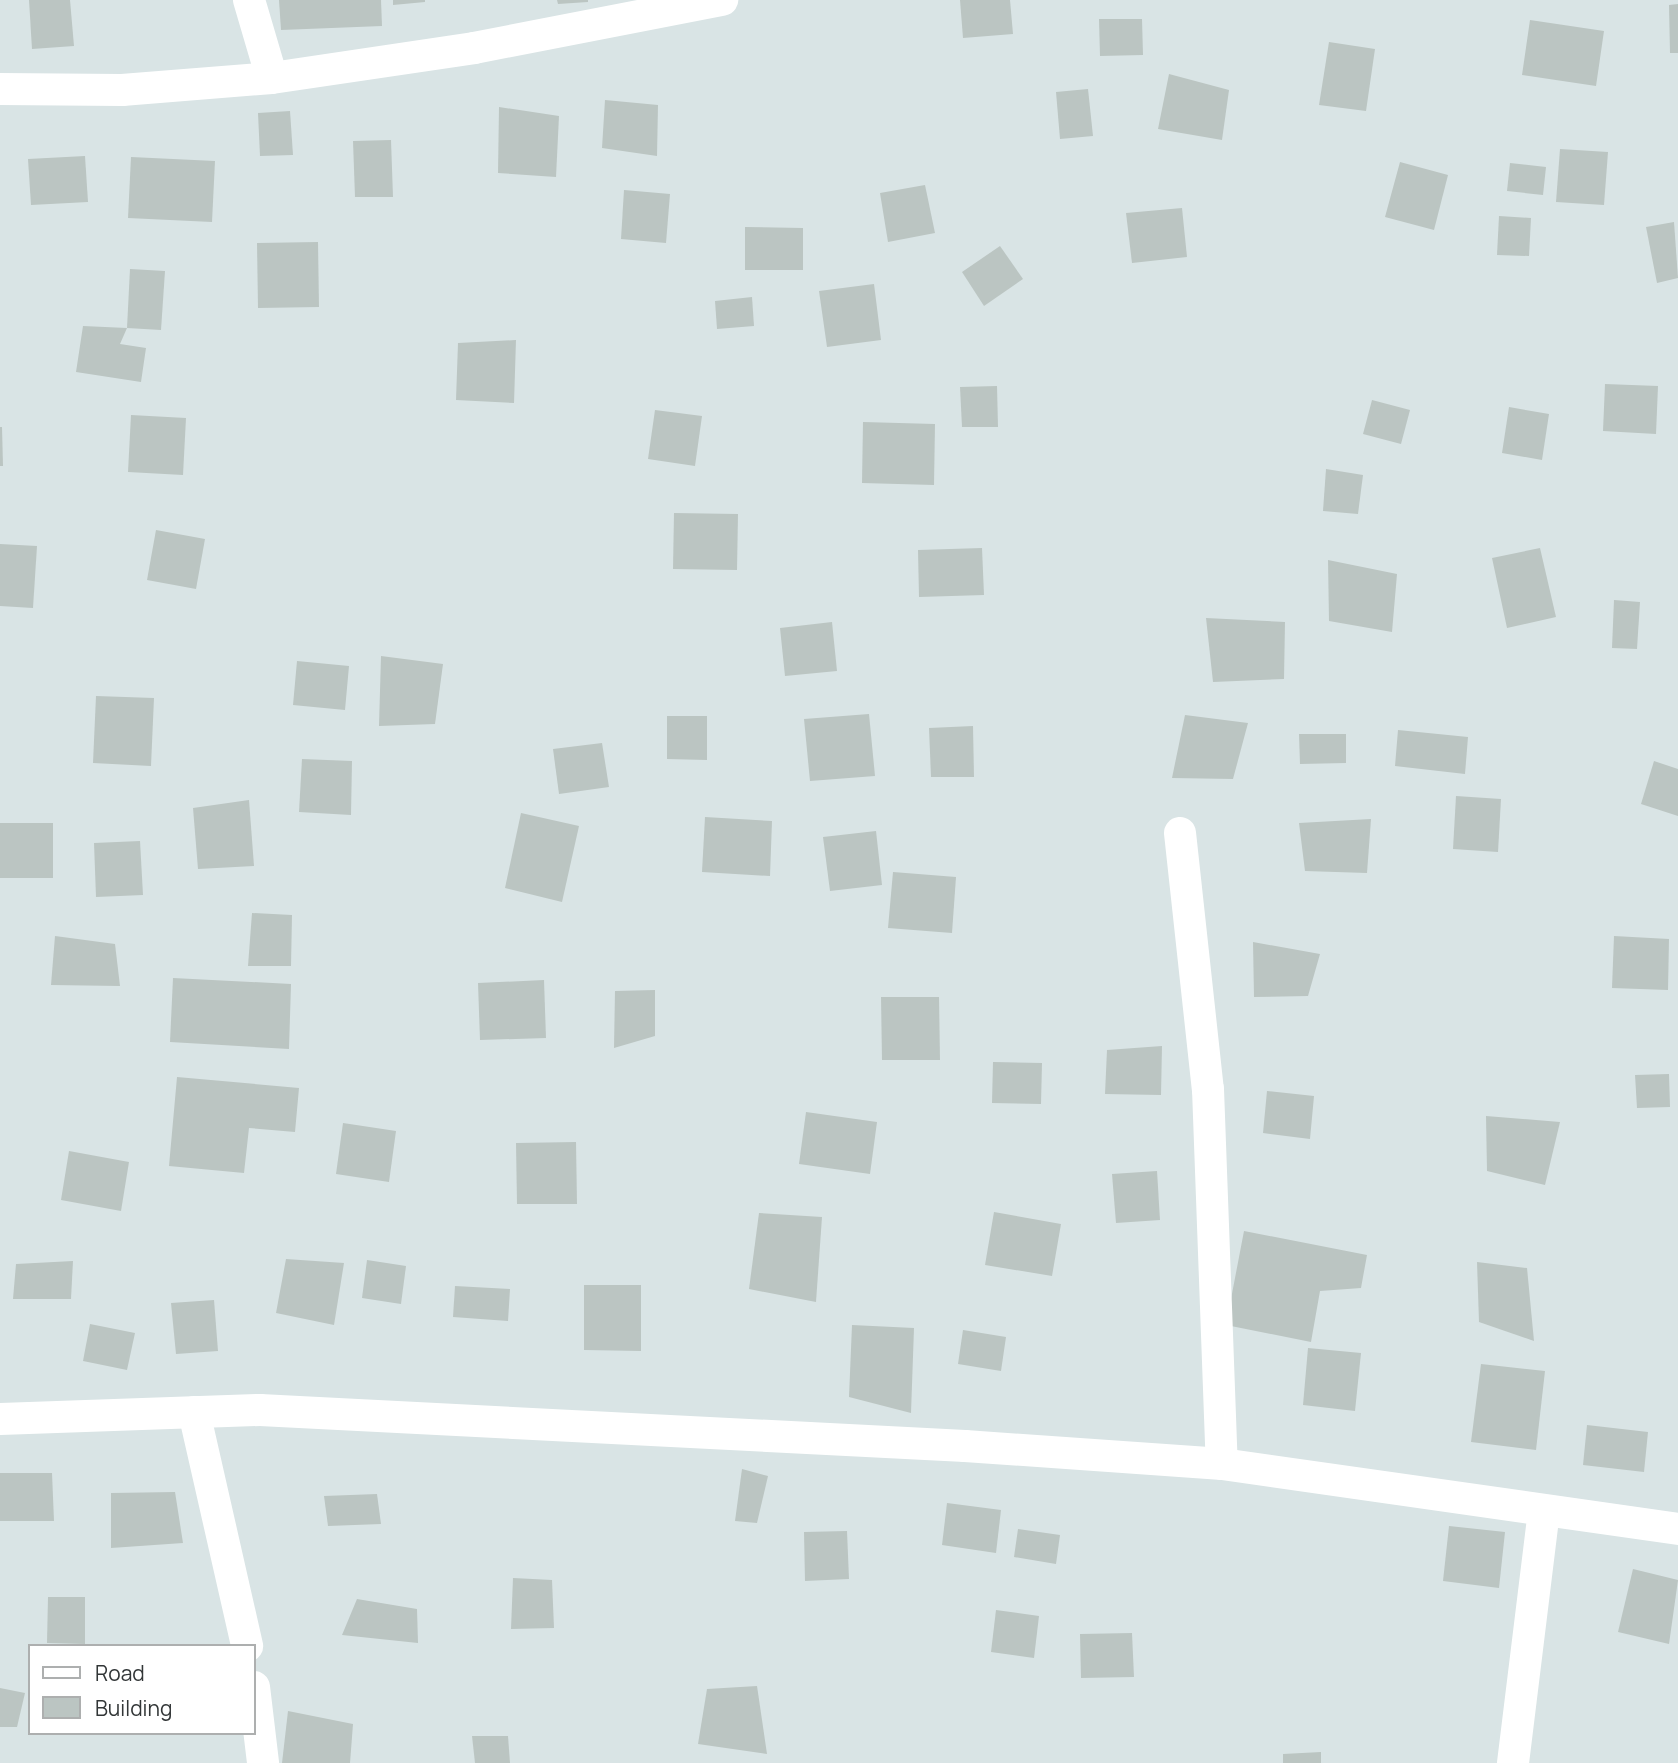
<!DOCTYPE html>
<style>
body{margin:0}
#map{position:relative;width:1678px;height:1763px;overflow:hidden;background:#d9e4e5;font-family:Manrope,sans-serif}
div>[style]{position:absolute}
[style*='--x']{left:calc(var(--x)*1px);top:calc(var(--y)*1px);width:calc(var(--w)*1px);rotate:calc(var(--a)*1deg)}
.building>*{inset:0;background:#bbc5c2}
.street>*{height:32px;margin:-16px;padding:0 16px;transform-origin:16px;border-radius:16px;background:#fff}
span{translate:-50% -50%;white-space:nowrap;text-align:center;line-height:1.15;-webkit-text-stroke:6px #fff;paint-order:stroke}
.legend{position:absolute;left:28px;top:1644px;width:228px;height:91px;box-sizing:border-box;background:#fff;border:2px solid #adafaf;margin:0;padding:9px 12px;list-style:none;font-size:21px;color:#323637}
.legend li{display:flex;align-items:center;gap:14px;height:35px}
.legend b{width:35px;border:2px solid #adafaf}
</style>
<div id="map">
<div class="building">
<div style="clip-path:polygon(29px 0,70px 0,74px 46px,32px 49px)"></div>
<div style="clip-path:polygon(279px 0,381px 0,382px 26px,281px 30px)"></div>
<div style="clip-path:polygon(393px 0,425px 0,425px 2px,393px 5px)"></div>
<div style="clip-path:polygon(557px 0,588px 0,588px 2px,558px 4px)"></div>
<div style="clip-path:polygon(960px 0,1010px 0,1013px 34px,963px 38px)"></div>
<div style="clip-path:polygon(1678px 4px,1678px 53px,1670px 53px,1669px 5px)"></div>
<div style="clip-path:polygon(1099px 19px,1142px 19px,1143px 55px,1100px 56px)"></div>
<div style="clip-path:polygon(1530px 20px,1604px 31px,1596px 86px,1522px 75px)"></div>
<div style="clip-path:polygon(1329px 42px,1375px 49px,1366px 111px,1319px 105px)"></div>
<div style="clip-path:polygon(1169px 74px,1229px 90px,1222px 140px,1158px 129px)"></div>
<div style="clip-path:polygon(1088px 89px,1093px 136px,1060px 139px,1056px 92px)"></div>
<div style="clip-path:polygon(605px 100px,658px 105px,657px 156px,602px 148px)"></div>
<div style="clip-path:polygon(499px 107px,559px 116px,556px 177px,498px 173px)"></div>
<div style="clip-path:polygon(290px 111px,293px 155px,260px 156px,258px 113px)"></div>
<div style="clip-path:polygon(391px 140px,393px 197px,355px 197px,353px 141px)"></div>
<div style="clip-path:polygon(1560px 149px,1608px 152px,1604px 205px,1556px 202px)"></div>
<div style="clip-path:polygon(85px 156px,88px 202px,31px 205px,28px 159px)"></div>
<div style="clip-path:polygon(131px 157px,215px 161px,212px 222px,128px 218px)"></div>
<div style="clip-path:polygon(1400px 162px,1448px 175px,1434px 230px,1385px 217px)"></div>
<div style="clip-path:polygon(1510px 163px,1546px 167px,1543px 195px,1507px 191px)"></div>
<div style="clip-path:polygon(925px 185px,935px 233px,888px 242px,880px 193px)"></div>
<div style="clip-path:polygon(624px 190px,670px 194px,666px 243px,621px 239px)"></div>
<div style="clip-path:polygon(1182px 208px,1187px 257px,1132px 263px,1126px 213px)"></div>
<div style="clip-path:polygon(1499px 216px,1531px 218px,1529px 256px,1497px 255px)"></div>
<div style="clip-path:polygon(1674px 222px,1678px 278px,1657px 283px,1646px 227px)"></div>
<div style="clip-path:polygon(745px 227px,803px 228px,803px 270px,745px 270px)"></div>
<div style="clip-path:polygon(318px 242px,319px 307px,258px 308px,257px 243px)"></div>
<div style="clip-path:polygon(1000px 246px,1023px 279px,984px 306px,962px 272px)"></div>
<div style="clip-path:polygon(130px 269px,165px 271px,161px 330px,127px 328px)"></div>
<div style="clip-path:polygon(874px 284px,881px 340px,827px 347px,819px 291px)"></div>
<div style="clip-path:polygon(752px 297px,754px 326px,717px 329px,715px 301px)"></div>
<div style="clip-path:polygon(83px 326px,127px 328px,120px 344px,146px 348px,141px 382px,76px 372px)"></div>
<div style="clip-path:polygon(516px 340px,514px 403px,456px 400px,458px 343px)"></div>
<div style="clip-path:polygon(1605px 384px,1658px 386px,1656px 434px,1603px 431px)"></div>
<div style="clip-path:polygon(997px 386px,998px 427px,962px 427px,960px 387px)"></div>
<div style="clip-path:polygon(1372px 400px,1410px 410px,1401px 444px,1363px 434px)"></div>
<div style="clip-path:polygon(1509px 407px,1549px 414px,1542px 460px,1502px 453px)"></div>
<div style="clip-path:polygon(655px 410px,702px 416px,695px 466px,648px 459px)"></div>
<div style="clip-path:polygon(131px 415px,186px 418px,183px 475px,128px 472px)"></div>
<div style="clip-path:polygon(863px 422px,935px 424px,934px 485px,862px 483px)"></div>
<div style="clip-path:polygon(0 427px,2px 427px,3px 466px,0 466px)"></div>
<div style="clip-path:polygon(1326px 469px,1363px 475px,1358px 514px,1323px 511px)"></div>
<div style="clip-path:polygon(674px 513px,738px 514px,737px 570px,673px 569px)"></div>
<div style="clip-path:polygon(156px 530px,205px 539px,196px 589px,147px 580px)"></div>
<div style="clip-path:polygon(0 544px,37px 546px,33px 608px,0 606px)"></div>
<div style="clip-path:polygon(982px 548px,984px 595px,919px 597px,918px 550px)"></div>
<div style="clip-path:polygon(1540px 548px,1556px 617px,1507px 628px,1492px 558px)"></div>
<div style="clip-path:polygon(1328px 560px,1397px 574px,1392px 632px,1329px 621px)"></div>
<div style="clip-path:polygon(1614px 600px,1640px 602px,1637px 649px,1612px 648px)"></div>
<div style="clip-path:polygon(1206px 618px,1285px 622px,1284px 679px,1213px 682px)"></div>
<div style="clip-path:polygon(832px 622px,837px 671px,785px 676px,780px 628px)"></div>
<div style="clip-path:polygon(381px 656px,443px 664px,435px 724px,379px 726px)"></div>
<div style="clip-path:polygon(297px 661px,349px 666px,345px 710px,293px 705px)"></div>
<div style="clip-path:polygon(96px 696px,154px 698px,151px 766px,93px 763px)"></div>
<div style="clip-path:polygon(869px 714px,875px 776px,810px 781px,804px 719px)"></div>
<div style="clip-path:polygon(1185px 715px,1248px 723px,1233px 779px,1172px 778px)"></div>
<div style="clip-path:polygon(667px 716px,707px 716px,707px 760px,667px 759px)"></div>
<div style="clip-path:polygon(973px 726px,974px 777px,931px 777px,929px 728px)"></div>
<div style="clip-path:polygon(1398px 730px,1468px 737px,1465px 774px,1395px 766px)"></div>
<div style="clip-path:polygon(1299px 734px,1346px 734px,1346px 763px,1300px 764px)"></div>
<div style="clip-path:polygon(602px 743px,609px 787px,559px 794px,553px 749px)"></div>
<div style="clip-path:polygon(302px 759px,352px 761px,351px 815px,299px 812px)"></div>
<div style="clip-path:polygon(1654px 761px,1678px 769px,1678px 816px,1641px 804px)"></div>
<div style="clip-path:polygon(1456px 796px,1501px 799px,1498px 852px,1453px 849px)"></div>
<div style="clip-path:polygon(249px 800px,254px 866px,198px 869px,193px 808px)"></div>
<div style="clip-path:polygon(521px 813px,579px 826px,562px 902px,505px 888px)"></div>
<div style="clip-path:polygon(705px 817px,772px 821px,770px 876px,702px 872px)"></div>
<div style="clip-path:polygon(1371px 819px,1367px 873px,1305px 871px,1299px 823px)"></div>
<div style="clip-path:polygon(0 823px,53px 823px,53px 878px,0 878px)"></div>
<div style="clip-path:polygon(876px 831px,882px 885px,830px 891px,823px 837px)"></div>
<div style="clip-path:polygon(140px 841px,143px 895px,96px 897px,94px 843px)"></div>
<div style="clip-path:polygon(893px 872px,956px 877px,952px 933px,888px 928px)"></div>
<div style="clip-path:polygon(252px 913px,292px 915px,291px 966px,248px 966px)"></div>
<div style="clip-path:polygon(55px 936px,115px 944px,120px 986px,51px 985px)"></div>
<div style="clip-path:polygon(1614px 936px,1669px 939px,1668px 990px,1612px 988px)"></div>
<div style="clip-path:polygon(1253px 942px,1320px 954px,1308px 996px,1254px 997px)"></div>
<div style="clip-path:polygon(173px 978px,291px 984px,289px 1049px,170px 1042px)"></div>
<div style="clip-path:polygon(544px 980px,546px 1038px,480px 1040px,478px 983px)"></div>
<div style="clip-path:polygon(655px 990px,655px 1036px,614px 1048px,615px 991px)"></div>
<div style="clip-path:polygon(881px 997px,939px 997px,940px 1060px,882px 1060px)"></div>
<div style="clip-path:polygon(1162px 1046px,1161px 1095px,1105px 1094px,1107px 1050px)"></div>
<div style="clip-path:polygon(993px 1062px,1042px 1063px,1041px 1104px,992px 1103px)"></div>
<div style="clip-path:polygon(1669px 1074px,1670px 1107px,1637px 1108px,1635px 1075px)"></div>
<div style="clip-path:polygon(177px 1077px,299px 1088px,295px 1132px,249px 1128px,244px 1173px,169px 1166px)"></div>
<div style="clip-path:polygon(1267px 1091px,1314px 1096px,1310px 1139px,1263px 1133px)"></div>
<div style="clip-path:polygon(806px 1112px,877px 1122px,870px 1174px,799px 1164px)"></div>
<div style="clip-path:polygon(1486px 1116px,1560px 1122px,1545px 1185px,1487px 1171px)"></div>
<div style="clip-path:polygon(343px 1123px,396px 1131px,389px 1182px,336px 1174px)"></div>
<div style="clip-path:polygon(576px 1142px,577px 1204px,517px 1204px,516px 1143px)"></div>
<div style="clip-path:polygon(69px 1151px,129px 1162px,121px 1211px,61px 1200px)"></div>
<div style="clip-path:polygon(1157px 1171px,1160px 1220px,1116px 1223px,1112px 1174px)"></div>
<div style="clip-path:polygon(994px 1212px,1061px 1224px,1052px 1276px,985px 1265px)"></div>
<div style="clip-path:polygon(759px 1213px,822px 1217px,816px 1302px,749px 1289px)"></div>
<div style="clip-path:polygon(1244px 1231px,1367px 1255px,1361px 1288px,1320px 1291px,1311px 1342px,1226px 1325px)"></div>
<div style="clip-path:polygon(286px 1259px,344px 1263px,334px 1325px,276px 1313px)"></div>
<div style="clip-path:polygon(367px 1260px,406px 1266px,401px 1304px,362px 1298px)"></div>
<div style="clip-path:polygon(73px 1261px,71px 1299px,13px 1299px,16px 1264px)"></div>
<div style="clip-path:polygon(1477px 1262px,1527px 1268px,1534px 1341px,1479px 1322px)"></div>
<div style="clip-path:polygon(584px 1285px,641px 1285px,641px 1351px,584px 1350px)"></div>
<div style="clip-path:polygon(455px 1286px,510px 1289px,508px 1321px,453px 1317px)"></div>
<div style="clip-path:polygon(214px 1300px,218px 1351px,176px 1354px,171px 1303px)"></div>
<div style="clip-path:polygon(90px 1324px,135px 1333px,127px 1370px,83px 1361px)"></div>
<div style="clip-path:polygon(852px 1325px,914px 1328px,911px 1413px,849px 1397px)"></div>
<div style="clip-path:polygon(963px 1330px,1006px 1337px,1001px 1371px,958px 1364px)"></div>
<div style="clip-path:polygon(1308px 1348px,1361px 1353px,1355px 1411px,1303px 1405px)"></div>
<div style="clip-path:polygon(1481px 1364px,1545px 1371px,1536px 1450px,1471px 1442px)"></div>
<div style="clip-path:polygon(1587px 1425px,1648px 1432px,1644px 1472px,1583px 1465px)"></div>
<div style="clip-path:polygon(742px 1469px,768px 1476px,757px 1523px,735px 1521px)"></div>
<div style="clip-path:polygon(0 1473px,52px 1473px,54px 1521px,0 1521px)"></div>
<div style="clip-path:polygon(175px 1492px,183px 1543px,111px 1548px,111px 1493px)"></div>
<div style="clip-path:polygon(377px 1494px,381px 1524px,328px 1526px,324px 1496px)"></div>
<div style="clip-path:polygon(947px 1503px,1001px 1510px,996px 1553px,942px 1545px)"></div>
<div style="clip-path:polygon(1449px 1526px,1505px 1532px,1499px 1588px,1443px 1581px)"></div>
<div style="clip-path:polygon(1018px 1529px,1060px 1535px,1056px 1564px,1014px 1557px)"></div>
<div style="clip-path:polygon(847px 1531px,849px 1579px,805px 1581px,804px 1532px)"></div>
<div style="clip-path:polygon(1633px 1569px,1678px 1580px,1669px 1644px,1618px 1632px)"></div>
<div style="clip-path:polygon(513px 1578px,552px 1580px,554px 1628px,511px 1629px)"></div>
<div style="clip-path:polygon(48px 1597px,85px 1597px,85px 1644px,47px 1643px)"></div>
<div style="clip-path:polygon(357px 1599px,417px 1609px,418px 1643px,342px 1635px)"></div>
<div style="clip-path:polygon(996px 1610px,1039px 1616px,1034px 1658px,991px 1652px)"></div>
<div style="clip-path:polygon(1132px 1633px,1134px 1677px,1081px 1678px,1080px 1634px)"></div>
<div style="clip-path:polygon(757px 1686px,767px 1754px,698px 1744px,707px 1689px)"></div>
<div style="clip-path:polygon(0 1688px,25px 1693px,17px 1727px,0 1727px)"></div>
<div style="clip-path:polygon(288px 1711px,353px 1724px,350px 1763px,282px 1763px)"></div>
<div style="clip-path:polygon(472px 1736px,508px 1736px,510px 1763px,475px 1763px)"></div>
<div style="clip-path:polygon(1321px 1752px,1321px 1763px,1283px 1763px,1283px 1754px)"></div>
</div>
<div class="street">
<div style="--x:249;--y:0;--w:81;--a:73.6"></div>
<div style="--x:0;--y:89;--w:122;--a:0.5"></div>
<div style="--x:122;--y:90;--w:150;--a:-4.6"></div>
<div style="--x:272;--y:78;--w:204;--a:-8.4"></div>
<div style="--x:474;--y:48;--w:253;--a:-11"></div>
<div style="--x:1180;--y:833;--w:258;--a:83.8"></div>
<div style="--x:1208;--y:1089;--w:375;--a:87.9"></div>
<div style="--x:194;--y:1412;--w:240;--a:77.2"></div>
<div style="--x:0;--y:1419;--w:260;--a:-2"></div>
<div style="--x:260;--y:1410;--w:706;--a:2.92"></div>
<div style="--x:965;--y:1446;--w:258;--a:4"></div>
<div style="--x:1222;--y:1464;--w:461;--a:8.1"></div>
<div style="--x:254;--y:1687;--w:77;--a:83.2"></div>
<div style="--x:1513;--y:1763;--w:253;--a:-83"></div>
</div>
<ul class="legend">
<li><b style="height:9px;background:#fff"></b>Road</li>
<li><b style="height:19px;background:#bbc5c2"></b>Building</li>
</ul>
</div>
